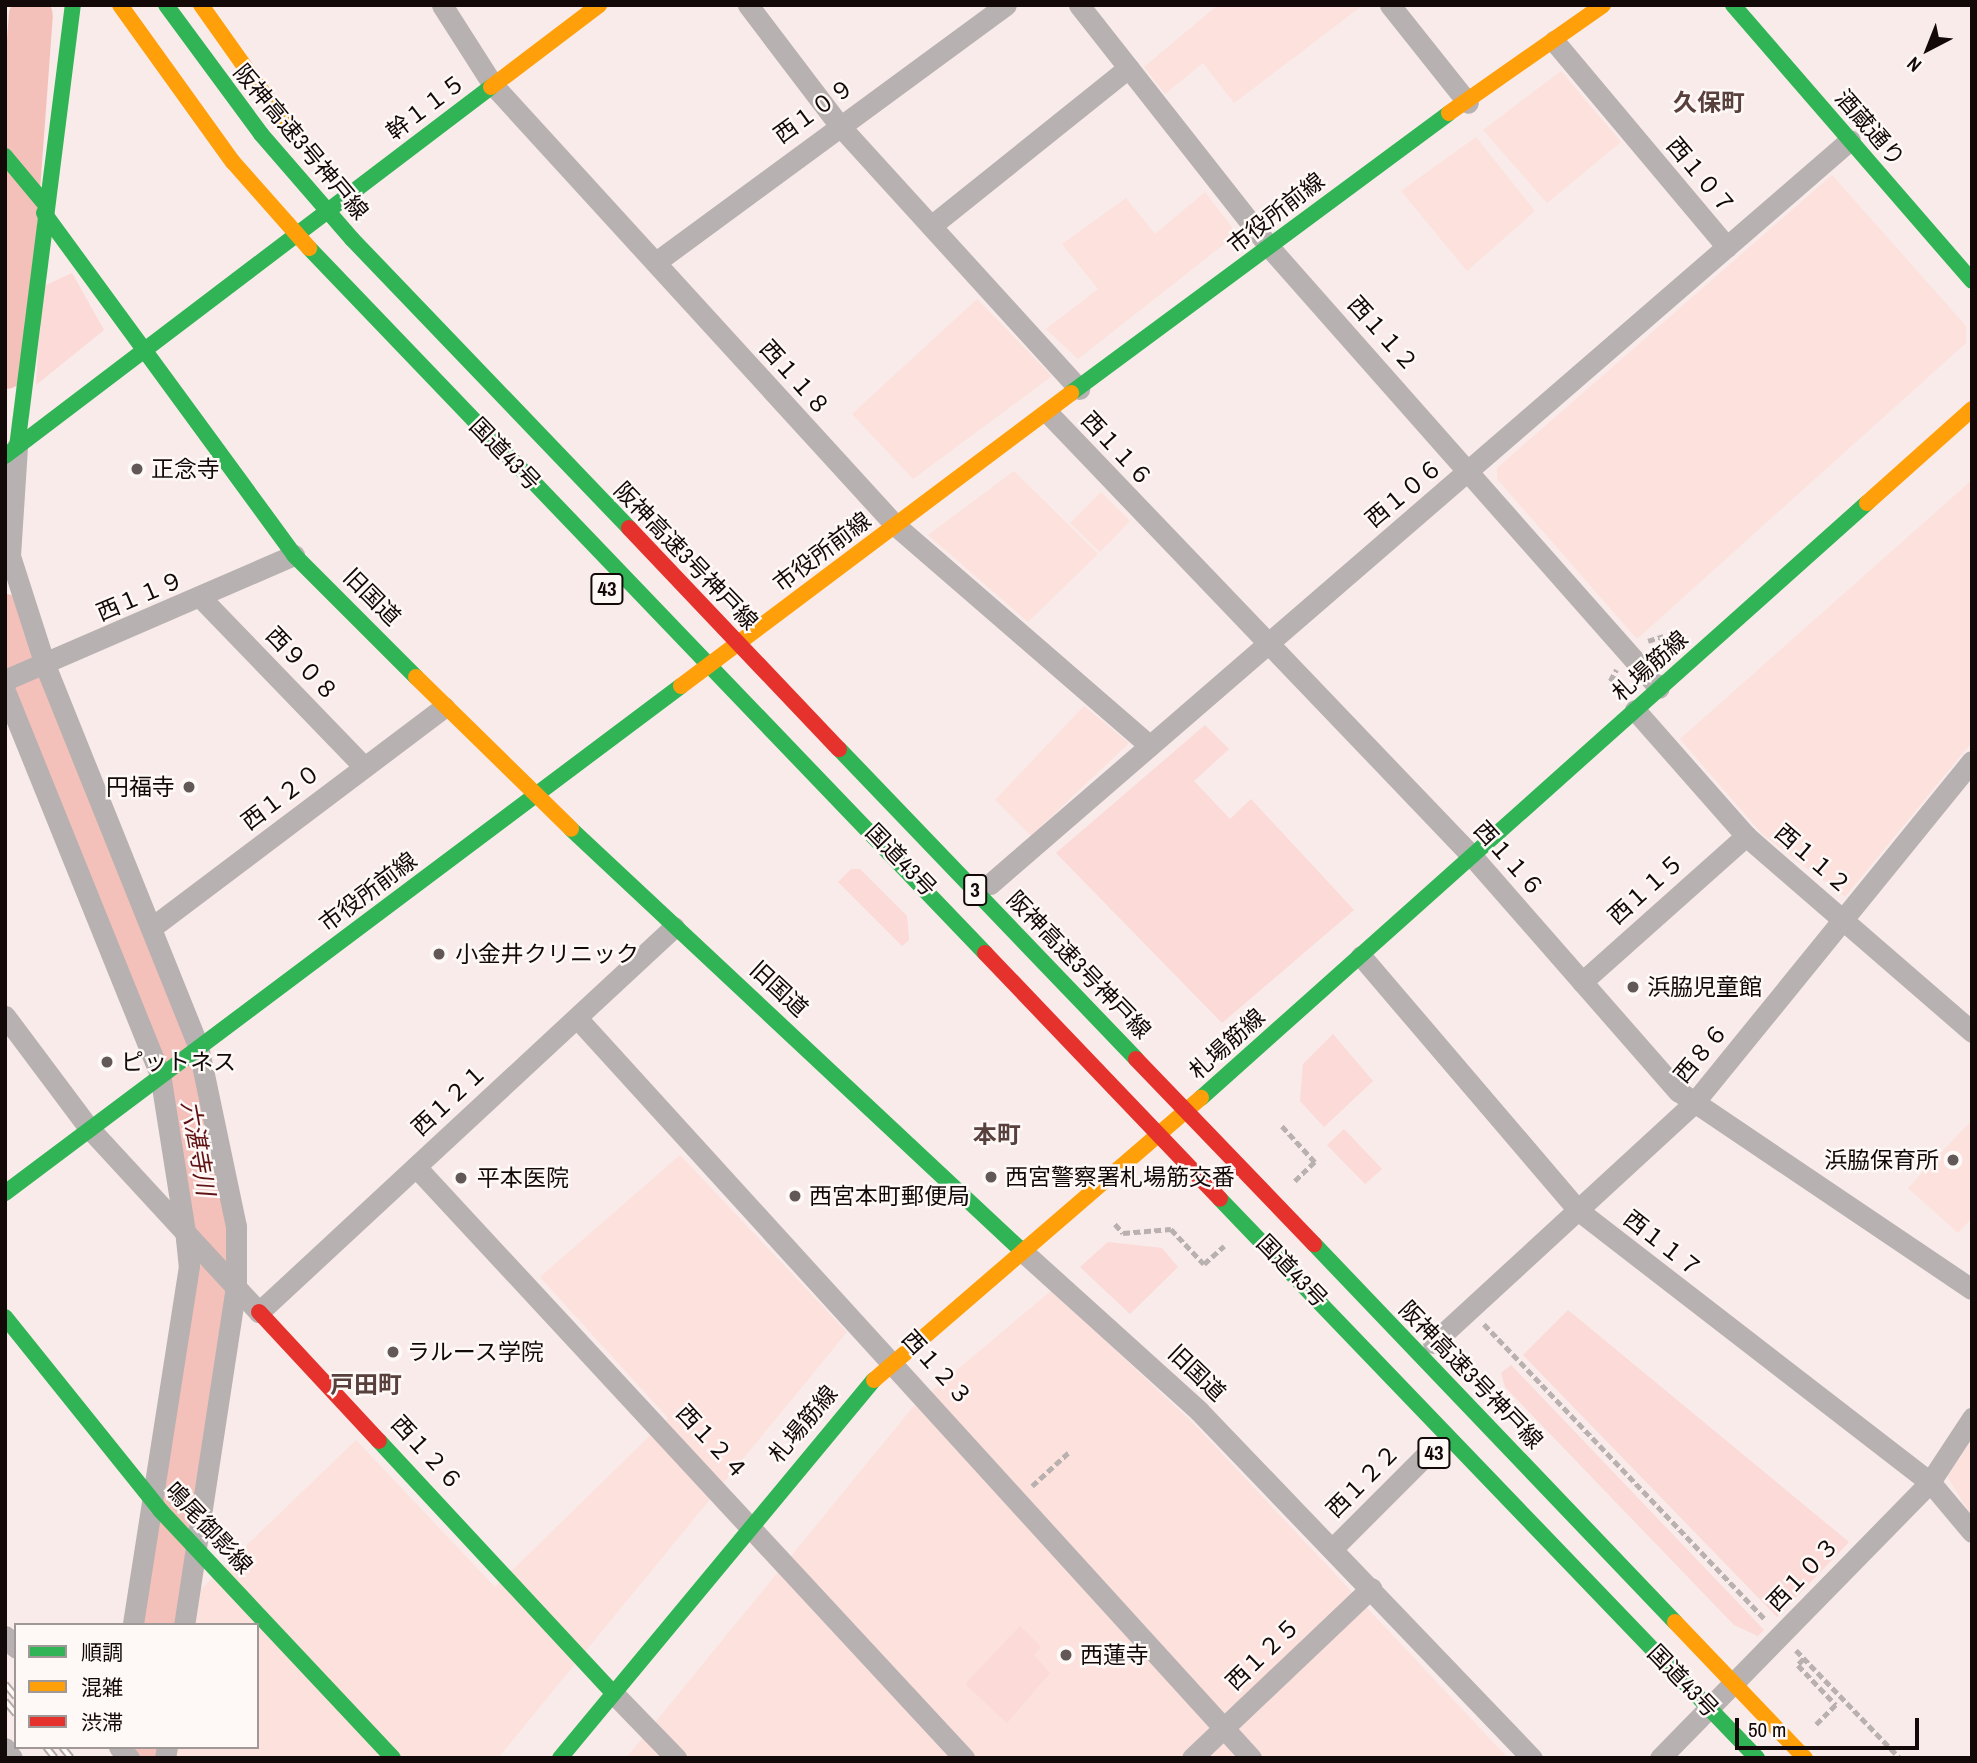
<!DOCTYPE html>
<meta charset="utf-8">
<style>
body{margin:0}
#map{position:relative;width:1977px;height:1763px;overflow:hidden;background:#f8ebe9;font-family:"Archivo Narrow","Noto Sans JP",sans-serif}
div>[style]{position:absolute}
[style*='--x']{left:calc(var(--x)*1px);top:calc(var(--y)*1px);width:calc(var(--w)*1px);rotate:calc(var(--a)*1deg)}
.built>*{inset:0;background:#fce1dd}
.green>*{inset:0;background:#fbdad7}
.river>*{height:44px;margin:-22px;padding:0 22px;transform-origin:22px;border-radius:22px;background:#f4c0ba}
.path>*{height:4.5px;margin-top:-2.25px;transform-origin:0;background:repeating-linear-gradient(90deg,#b9b1b0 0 7px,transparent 0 10.5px)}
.street>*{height:21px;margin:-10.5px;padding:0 10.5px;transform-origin:10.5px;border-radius:10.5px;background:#b7b1b1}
.fast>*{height:16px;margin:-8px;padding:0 8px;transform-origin:8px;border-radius:8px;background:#30b455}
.slow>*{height:16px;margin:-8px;padding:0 8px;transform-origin:8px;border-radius:8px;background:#ff9f0a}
.jam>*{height:16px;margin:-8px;padding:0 8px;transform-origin:8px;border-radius:8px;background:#e5322d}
.rail>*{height:8px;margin-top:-4px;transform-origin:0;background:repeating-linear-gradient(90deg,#fef8f7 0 16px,#b1aaa8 0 32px);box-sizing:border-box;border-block:2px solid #b1aaa8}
.dots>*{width:19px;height:19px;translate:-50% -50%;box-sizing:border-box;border:4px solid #fef8f7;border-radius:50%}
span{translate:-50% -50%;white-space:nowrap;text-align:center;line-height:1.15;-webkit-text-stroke:5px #fef8f7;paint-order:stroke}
.shield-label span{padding:2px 5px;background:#fef8f7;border:2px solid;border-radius:5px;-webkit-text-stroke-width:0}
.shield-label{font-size:21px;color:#120908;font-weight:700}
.street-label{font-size:23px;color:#120908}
.poi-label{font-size:23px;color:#120908}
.left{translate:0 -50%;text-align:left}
.right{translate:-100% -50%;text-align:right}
.neighbourhood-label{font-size:24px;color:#58403d;font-weight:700}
.water-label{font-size:24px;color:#611112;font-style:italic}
.frame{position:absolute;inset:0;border:7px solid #120908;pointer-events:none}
.legend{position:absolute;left:14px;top:1623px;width:245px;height:126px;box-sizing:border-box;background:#fef8f7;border:2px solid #a09897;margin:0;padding:9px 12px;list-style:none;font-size:21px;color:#120908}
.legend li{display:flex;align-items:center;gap:14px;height:35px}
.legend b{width:35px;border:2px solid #a09897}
.north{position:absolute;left:1893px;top:14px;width:70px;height:70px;-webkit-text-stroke:5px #fef8f7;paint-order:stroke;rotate:222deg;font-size:19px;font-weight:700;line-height:28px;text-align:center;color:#120908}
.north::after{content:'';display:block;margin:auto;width:24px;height:32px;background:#120908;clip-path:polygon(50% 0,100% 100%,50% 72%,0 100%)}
.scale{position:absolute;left:1735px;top:1718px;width:184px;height:32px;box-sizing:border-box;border:4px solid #120908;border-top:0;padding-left:9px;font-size:21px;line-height:24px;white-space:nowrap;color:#120908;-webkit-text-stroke:5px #fef8f7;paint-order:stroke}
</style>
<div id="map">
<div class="built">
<div style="clip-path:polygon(1218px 5px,1363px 5px,1234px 103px,1203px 63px,1165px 94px,1144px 67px)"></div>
<div style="clip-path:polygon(1561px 71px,1621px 142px,1547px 203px,1483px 130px)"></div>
<div style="clip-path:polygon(1476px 137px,1535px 211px,1467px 271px,1401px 191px)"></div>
<div style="clip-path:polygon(1832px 175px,1966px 326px,1966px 343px,1637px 639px,1497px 479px,1497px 468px)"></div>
<div style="clip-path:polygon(1205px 192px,1237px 234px,1078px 359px,1046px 329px,1098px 289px,1062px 244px,1126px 198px,1155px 234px)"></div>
<div style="clip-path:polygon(977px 299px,1052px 376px,913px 479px,852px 414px)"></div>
<div style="clip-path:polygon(1014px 471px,1098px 554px,1028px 622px,928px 535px)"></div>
<div style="clip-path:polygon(1972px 480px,1972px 742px,1845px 897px,1762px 834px,1680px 739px)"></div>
<div style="clip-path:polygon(1101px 492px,1130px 521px,1100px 552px,1070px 523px)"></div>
<div style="clip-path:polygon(1084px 706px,1129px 743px,1031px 836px,995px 800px)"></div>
<div style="clip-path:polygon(1972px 1120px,1972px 1218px,1958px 1233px,1908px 1188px)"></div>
<div style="clip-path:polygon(680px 1155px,847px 1332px,498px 1758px,175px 1758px,177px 1747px,257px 1747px,257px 1625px,192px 1625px,195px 1595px,356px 1440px,495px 1587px,668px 1418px,540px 1277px)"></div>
<div style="clip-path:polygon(1052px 1290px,1197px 1427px,1508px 1758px,626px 1758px,913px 1407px)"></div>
<div style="clip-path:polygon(1972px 1439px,1972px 1517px,1947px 1476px)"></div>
</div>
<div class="green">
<div style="clip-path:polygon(72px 273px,104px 330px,36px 385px,42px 287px)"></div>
<div style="clip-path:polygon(1205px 725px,1229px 749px,1194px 781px,1230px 819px,1251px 799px,1354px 910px,1222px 1023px,1056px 853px)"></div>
<div style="clip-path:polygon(851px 869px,860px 869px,907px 916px,909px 940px,902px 946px,838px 882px)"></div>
<div style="clip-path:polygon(1333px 1034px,1373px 1081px,1324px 1127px,1300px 1101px,1303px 1064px)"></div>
<div style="clip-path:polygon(1344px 1129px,1382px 1169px,1365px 1184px,1327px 1145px)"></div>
<div style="clip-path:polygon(1108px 1242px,1162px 1248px,1178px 1267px,1130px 1314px,1080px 1267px)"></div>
<div style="clip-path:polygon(1568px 1310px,1849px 1542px,1777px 1617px,1523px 1355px)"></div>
<div style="clip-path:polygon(1511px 1365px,1764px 1630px,1758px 1636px,1734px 1625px,1505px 1387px,1501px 1373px)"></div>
<div style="clip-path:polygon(1020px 1626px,1041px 1647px,1034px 1655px,1050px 1673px,1007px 1723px,965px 1684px)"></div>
</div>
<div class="river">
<div style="--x:5;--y:367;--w:352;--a:-85.8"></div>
<div style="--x:5;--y:616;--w:445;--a:68.1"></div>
<div style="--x:171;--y:1029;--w:66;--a:74.3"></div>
<div style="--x:189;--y:1093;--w:138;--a:80"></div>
<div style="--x:213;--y:1229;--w:63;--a:90.9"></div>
<div style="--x:212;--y:1292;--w:338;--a:99.4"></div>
<div style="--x:141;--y:1758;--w:11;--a:-85"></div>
</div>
<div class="path">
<div style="--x:1648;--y:641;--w:16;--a:-18"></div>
<div style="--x:1610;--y:681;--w:13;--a:-61"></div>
<div style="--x:1282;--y:1126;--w:49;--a:47.5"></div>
<div style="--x:1315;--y:1162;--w:28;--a:136"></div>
<div style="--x:1115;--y:1224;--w:12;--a:48"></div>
<div style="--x:1123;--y:1233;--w:48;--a:-4.8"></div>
<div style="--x:1171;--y:1229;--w:48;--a:46.7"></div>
<div style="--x:1204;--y:1264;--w:27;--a:-42"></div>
<div style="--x:1484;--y:1324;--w:407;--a:46.4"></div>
<div style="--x:1032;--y:1486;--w:50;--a:-42.6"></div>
<div style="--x:1796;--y:1650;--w:150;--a:46.1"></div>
<div style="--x:1804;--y:1659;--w:8;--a:135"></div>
<div style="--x:1798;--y:1665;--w:55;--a:46.5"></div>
<div style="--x:1836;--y:1705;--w:30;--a:135"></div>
</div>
<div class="street">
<div style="--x:442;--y:5;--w:95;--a:57.5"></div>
<div style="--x:493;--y:85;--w:596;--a:47.58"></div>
<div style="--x:895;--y:525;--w:337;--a:40.9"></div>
<div style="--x:748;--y:5;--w:151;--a:52.8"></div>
<div style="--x:839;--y:125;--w:357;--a:47.7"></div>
<div style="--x:1079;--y:5;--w:309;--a:51.8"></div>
<div style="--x:1270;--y:248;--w:587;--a:48.52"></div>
<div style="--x:1390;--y:5;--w:125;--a:51.5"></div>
<div style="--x:1554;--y:41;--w:269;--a:50"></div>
<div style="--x:931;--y:226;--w:253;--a:-38.7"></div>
<div style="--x:656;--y:262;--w:434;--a:-36.3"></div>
<div style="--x:1048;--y:413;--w:613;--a:46.26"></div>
<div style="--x:1472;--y:856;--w:313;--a:48.8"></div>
<div style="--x:1678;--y:1091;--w:354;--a:34"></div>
<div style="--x:17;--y:447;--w:109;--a:93.7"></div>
<div style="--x:10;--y:556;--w:114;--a:72.2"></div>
<div style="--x:45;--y:665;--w:411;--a:68.1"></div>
<div style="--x:198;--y:1046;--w:184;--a:78.1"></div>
<div style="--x:236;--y:1226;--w:60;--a:90"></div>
<div style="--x:236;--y:1286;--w:343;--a:98.7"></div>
<div style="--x:201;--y:598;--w:235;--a:46"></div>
<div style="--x:5;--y:680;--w:315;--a:-23.4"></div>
<div style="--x:5;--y:691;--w:413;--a:68"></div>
<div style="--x:160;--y:1074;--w:167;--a:81"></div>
<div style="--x:186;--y:1239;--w:27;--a:84"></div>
<div style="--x:189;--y:1266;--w:363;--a:98.9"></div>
<div style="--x:1635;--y:710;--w:168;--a:48.6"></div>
<div style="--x:1746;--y:836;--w:299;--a:40.9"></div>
<div style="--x:990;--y:884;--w:1137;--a:-40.86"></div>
<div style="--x:151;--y:928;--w:367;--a:-37"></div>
<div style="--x:1361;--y:956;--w:335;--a:49.5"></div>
<div style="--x:1579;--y:1211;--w:443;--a:37.7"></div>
<div style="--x:1930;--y:1482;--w:65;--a:50"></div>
<div style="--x:1582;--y:982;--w:220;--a:-41.7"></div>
<div style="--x:5;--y:1016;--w:139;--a:53.2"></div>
<div style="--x:88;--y:1127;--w:252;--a:47.3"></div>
<div style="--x:259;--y:1312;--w:566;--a:-42.85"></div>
<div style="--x:577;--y:1018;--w:1001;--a:47.67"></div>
<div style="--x:416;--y:1167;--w:806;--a:47.16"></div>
<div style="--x:1021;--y:1250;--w:240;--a:42.1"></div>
<div style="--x:1199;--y:1411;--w:481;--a:46.2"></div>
<div style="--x:1433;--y:1343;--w:353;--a:-42.6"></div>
<div style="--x:1693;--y:1104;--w:442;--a:-50.9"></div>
<div style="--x:1332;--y:1549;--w:140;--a:-45"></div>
<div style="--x:5;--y:1636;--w:16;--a:47"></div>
<div style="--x:613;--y:1693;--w:91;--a:45.9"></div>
<div style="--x:119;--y:1747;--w:15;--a:48"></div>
<div style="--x:5;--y:1748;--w:12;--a:55"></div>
<div style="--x:165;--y:1758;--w:11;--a:-80"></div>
<div style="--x:1192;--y:1758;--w:247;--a:-43.5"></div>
<div style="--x:1660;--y:1758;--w:386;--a:-45.6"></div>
<div style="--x:1930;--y:1482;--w:77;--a:-56.7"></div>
</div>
<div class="fast">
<div style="--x:166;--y:5;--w:160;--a:53.6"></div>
<div style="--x:261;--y:134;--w:139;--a:49.1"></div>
<div style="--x:352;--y:239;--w:400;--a:46.2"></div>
<div style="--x:1733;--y:5;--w:365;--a:49.1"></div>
<div style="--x:5;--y:156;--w:62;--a:50.2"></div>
<div style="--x:44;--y:213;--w:424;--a:53.8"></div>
<div style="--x:294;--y:555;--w:173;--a:45"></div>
<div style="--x:309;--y:248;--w:977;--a:46.2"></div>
<div style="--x:1071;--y:393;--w:470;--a:-36.5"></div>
<div style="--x:17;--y:447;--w:446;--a:-82.8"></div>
<div style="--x:5;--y:456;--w:610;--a:-37.21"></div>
<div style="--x:839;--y:749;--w:429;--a:46.2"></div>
<div style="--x:571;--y:829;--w:616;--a:43.09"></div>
<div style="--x:1201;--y:1098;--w:893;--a:-41.78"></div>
<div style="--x:5;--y:1193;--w:845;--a:-36.87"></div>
<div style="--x:1220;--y:1199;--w:775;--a:46.15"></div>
<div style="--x:1314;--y:1244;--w:523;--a:46.32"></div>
<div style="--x:5;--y:1317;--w:248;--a:51.2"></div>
<div style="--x:160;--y:1510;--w:340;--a:46.8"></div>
<div style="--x:379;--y:1441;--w:344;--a:47.1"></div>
<div style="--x:560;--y:1758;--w:491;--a:-50.3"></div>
</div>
<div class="slow">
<div style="--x:120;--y:5;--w:193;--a:54.3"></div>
<div style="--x:233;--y:162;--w:115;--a:48.5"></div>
<div style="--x:201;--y:5;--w:142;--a:54.7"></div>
<div style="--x:491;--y:87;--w:136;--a:-37.2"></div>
<div style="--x:1449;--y:113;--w:188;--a:-35"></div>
<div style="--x:1867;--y:503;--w:141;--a:-41.8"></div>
<div style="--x:416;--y:677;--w:217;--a:44.4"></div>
<div style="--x:681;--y:686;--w:488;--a:-36.9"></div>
<div style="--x:874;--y:1380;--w:432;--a:-40.8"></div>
<div style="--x:1675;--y:1622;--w:188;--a:46.3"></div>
</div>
<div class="jam">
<div style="--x:629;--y:528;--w:305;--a:46.5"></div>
<div style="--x:985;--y:953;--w:340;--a:46.3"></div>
<div style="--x:1136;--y:1059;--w:257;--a:46.1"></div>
<div style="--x:259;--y:1312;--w:176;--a:47.1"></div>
</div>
<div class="rail">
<div style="--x:5;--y:1684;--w:17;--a:50"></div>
<div style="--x:5;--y:1701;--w:17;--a:50"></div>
<div style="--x:46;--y:1747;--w:14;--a:51"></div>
<div style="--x:62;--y:1747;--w:14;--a:51"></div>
</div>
<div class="dots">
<div style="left:137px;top:469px;background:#625857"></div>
<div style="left:189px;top:787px;background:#625857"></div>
<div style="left:439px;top:954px;background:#625857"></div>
<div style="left:1633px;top:987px;background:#625857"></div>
<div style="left:107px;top:1062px;background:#625857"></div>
<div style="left:1953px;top:1160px;background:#625857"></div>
<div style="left:991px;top:1177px;background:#625857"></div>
<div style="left:461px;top:1178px;background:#625857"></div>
<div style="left:795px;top:1196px;background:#625857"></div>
<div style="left:393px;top:1352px;background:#625857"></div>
<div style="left:1066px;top:1655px;background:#625857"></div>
</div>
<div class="shield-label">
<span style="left:607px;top:589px">43</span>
<span style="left:975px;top:890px">3</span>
<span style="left:1434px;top:1453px">43</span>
</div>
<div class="street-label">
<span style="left:426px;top:107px;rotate:-37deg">幹１１５</span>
<span style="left:814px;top:111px;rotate:-36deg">西１０９</span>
<span style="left:1870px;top:128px;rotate:49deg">酒蔵通り</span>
<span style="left:301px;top:142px;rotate:50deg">阪神高速3号神戸線</span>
<span style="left:1701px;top:176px;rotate:50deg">西１０７</span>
<span style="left:1276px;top:213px;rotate:-38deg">市役所前線</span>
<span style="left:1383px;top:334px;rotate:48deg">西１１２</span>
<span style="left:795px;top:378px;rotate:48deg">西１１８</span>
<span style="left:1117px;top:449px;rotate:47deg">西１１６</span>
<span style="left:505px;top:454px;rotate:46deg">国道43号</span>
<span style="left:1404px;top:493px;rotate:-40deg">西１０６</span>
<span style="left:822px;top:552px;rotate:-37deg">市役所前線</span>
<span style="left:686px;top:556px;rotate:46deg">阪神高速3号神戸線</span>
<span style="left:140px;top:596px;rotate:-23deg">西１１９</span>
<span style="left:372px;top:597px;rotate:45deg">旧国道</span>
<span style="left:302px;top:664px;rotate:46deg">西９０８</span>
<span style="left:1650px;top:666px;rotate:-42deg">札場筋線</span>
<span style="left:281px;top:797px;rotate:-37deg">西１２０</span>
<span style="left:1509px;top:859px;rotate:48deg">西１１６</span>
<span style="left:1813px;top:859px;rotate:41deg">西１１２</span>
<span style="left:901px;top:860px;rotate:46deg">国道43号</span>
<span style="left:1646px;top:889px;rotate:-42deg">西１１５</span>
<span style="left:368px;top:892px;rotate:-37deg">市役所前線</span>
<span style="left:1079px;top:965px;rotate:46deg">阪神高速3号神戸線</span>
<span style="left:779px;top:989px;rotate:43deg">旧国道</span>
<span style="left:1227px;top:1044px;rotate:-42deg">札場筋線</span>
<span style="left:1701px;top:1053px;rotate:-50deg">西８６</span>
<span style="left:449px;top:1100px;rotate:-43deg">西１２１</span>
<span style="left:1663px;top:1244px;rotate:38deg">西１１７</span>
<span style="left:1292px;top:1271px;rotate:46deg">国道43号</span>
<span style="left:937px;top:1368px;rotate:48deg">西１２３</span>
<span style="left:1197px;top:1373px;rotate:44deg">旧国道</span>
<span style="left:1471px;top:1375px;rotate:46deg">阪神高速3号神戸線</span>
<span style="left:803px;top:1424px;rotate:-50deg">札場筋線</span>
<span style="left:712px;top:1442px;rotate:47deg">西１２４</span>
<span style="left:427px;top:1453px;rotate:47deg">西１２６</span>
<span style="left:1363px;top:1481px;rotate:-45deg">西１２２</span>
<span style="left:209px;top:1528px;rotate:47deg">鳴尾御影線</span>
<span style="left:1803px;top:1574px;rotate:-46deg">西１０３</span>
<span style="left:1263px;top:1654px;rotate:-44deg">西１２５</span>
<span style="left:1683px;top:1681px;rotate:46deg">国道43号</span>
</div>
<div class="poi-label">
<span class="left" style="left:151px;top:469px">正念寺</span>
<span class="right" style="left:175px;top:787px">円福寺</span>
<span class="left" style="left:455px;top:954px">小金井クリニック</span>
<span class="left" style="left:1647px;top:987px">浜脇児童館</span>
<span class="left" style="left:121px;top:1062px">ピットネス</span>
<span class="right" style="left:1939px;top:1160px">浜脇保育所</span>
<span class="left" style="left:1005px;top:1177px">西宮警察署札場筋交番</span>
<span class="left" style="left:477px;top:1178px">平本医院</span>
<span class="left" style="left:809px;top:1196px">西宮本町郵便局</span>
<span class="left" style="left:407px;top:1352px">ラルース学院</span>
<span class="left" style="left:1080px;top:1655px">西蓮寺</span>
</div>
<div class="neighbourhood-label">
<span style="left:1709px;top:103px">久保町</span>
<span style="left:997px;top:1135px">本町</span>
<span style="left:366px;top:1385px">戸田町</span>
</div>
<div class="water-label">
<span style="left:198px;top:1148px;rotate:80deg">六湛寺川</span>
</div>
<div class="frame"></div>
<ul class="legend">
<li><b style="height:9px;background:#30b455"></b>順調</li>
<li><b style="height:9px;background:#ff9f0a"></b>混雑</li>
<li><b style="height:9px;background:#e5322d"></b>渋滞</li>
</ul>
<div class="north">N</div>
<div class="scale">50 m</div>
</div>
